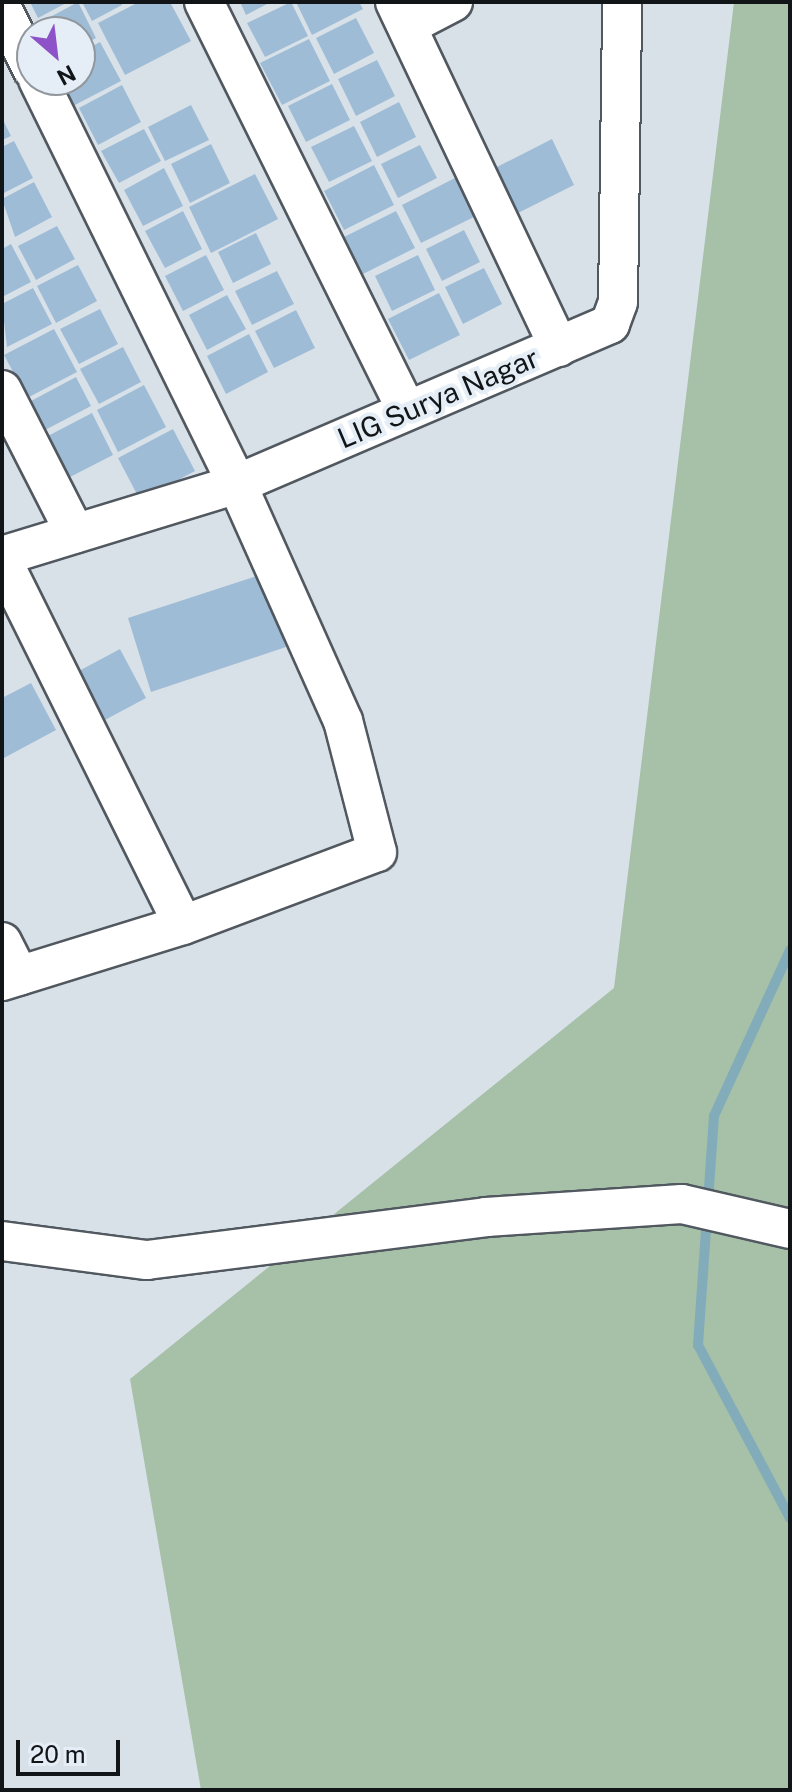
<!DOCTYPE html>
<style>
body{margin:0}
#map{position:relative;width:792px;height:1792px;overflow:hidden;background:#d8e1e8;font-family:"Public Sans",sans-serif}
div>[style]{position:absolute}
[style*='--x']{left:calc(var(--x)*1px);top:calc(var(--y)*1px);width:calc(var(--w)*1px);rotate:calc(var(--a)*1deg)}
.green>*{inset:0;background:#a6c1a8}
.stream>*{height:10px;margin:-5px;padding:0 5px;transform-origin:5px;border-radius:5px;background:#83acba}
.building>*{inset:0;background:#9fbcd6}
.roads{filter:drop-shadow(2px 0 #51585f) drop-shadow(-2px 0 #51585f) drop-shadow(0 2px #51585f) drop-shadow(0 -2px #51585f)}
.street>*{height:38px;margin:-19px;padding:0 19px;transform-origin:19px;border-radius:19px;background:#fff}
span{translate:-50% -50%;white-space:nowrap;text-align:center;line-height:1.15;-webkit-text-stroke:8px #e5eef6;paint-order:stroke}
.street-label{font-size:28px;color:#121518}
.frame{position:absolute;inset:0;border:4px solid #121518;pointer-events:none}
.north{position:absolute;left:16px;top:16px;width:80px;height:80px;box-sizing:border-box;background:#e5eef6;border:2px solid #91979d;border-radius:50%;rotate:152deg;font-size:22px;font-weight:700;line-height:32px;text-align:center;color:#121518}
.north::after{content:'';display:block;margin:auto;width:28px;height:36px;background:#8e52c8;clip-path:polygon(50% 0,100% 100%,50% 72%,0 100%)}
.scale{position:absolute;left:16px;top:1740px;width:104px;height:36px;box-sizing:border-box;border:4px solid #121518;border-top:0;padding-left:10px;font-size:24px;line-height:28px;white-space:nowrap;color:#121518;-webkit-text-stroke:6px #e5eef6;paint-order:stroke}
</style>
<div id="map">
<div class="green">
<div style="clip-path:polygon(734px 2px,790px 2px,790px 1790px,201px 1790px,130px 1379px,614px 988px)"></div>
</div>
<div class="stream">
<div style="--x:790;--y:950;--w:183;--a:114.6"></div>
<div style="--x:714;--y:1116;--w:230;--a:94"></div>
<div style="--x:698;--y:1345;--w:196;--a:62"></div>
</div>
<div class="building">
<div style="clip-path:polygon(30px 2px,68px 2px,38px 18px)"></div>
<div style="clip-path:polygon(78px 2px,96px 38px,80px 46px,80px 32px,46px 32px,41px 22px)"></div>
<div style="clip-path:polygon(82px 2px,121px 2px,122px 5px,92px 21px)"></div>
<div style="clip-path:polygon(139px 2px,170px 2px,191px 41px,125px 75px,98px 23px)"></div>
<div style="clip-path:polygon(240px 2px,271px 2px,246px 15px)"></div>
<div style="clip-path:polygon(291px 2px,308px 36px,265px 57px,247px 23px)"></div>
<div style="clip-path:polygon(296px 2px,359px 2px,363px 9px,312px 35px)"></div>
<div style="clip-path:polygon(356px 18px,374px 53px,334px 74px,316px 38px)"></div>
<div style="clip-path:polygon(309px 39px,330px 81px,282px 105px,260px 63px)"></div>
<div style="clip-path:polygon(100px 42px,121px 81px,71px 107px,57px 80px,80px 80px,80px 53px)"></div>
<div style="clip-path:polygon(377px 60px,395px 96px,356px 116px,338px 79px)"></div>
<div style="clip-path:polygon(332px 84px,350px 120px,306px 142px,288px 106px)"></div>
<div style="clip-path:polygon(122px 85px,141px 122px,98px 145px,79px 108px)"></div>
<div style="clip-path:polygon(399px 102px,416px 137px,377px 157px,360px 122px)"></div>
<div style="clip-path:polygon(191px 105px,209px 140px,165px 161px,148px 127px)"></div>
<div style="clip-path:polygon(2px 118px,11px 136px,2px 140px)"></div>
<div style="clip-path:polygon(354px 126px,372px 161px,329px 182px,311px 147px)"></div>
<div style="clip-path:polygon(144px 129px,161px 161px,119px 183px,101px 151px)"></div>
<div style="clip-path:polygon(552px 139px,574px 185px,518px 213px,495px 168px)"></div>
<div style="clip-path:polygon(14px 141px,33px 178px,2px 194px,2px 147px)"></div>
<div style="clip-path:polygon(211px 144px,230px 183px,190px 203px,171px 164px)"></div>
<div style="clip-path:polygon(420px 145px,437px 178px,398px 198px,381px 164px)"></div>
<div style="clip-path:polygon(374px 165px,394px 205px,344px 230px,324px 191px)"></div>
<div style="clip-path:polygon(164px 168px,183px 206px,143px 226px,124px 190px)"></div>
<div style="clip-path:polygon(255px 174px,278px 219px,211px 253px,189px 207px)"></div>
<div style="clip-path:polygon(457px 177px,476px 216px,421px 243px,402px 205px)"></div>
<div style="clip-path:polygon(34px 182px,52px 217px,15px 237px,2px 199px)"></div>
<div style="clip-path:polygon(183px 211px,202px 249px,165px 268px,145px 231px)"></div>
<div style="clip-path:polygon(396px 211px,415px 248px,363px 274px,344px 237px)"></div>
<div style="clip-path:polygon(57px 226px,75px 259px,36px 280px,18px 246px)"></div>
<div style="clip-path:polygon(464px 230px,480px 262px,442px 281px,426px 249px)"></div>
<div style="clip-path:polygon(256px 233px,271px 264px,233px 283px,218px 252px)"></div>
<div style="clip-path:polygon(11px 244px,31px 282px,2px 297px,2px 249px)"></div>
<div style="clip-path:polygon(206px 255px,224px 290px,183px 311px,165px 276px)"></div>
<div style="clip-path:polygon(418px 255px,435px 290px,392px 311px,375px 276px)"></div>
<div style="clip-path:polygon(78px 265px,97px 301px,56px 323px,37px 286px)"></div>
<div style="clip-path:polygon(484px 268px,502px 304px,463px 324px,445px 287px)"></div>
<div style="clip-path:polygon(277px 271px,294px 304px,252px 325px,235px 291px)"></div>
<div style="clip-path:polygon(33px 288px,52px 324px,7px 347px,2px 304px)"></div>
<div style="clip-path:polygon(439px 293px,460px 335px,409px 360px,388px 319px)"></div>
<div style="clip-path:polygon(227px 295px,246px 329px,207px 350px,189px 315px)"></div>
<div style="clip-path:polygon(100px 309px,118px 344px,79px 364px,60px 329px)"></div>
<div style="clip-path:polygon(296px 310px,315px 348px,274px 368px,255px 331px)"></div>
<div style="clip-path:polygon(54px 329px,77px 372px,27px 398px,4px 355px)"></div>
<div style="clip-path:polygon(249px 334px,268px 372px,226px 394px,207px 356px)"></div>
<div style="clip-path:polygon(123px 347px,141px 382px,99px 404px,80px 369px)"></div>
<div style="clip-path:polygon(76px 377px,91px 406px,45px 430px,31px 401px)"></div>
<div style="clip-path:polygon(144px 385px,166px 427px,118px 452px,97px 410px)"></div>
<div style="clip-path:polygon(92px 413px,113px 455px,66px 479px,44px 438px)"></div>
<div style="clip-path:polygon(173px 429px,195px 471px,140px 500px,118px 458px)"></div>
<div style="clip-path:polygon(263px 574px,286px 647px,151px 692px,128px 618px)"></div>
<div style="clip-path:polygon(120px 649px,146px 698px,103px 721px,77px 672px)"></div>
<div style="clip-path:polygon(31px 683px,56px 730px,2px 759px,2px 698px)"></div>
</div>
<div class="roads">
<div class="street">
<div style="--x:204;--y:2;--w:454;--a:63.6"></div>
<div style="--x:395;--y:2;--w:382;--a:64.6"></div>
<div style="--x:2;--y:8;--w:68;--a:63.8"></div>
<div style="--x:407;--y:26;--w:52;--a:-27.6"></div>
<div style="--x:2;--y:390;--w:161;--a:63"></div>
<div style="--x:2;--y:556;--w:246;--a:-17"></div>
<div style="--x:237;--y:484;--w:406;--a:-23.2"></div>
<div style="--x:610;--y:324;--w:23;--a:-70"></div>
<div style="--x:618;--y:302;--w:300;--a:-89.2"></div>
<div style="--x:2;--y:560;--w:407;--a:63.6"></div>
<div style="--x:2;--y:942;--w:38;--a:63"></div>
<div style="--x:2;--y:981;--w:189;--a:-17.2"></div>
<div style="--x:183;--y:925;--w:207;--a:-20.6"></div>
<div style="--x:377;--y:852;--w:135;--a:-104.5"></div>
<div style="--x:343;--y:721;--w:260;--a:-114.1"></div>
<div style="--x:237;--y:484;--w:450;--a:-116.2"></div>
<div style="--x:2;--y:1241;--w:146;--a:7.5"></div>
<div style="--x:147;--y:1260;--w:342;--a:-7.2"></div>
<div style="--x:486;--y:1217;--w:196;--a:-3.8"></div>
<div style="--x:682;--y:1204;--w:111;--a:13"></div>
</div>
</div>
<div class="street-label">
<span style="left:438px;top:398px;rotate:-23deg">LIG Surya Nagar</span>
</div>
<div class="frame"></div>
<div class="north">N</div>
<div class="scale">20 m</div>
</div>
